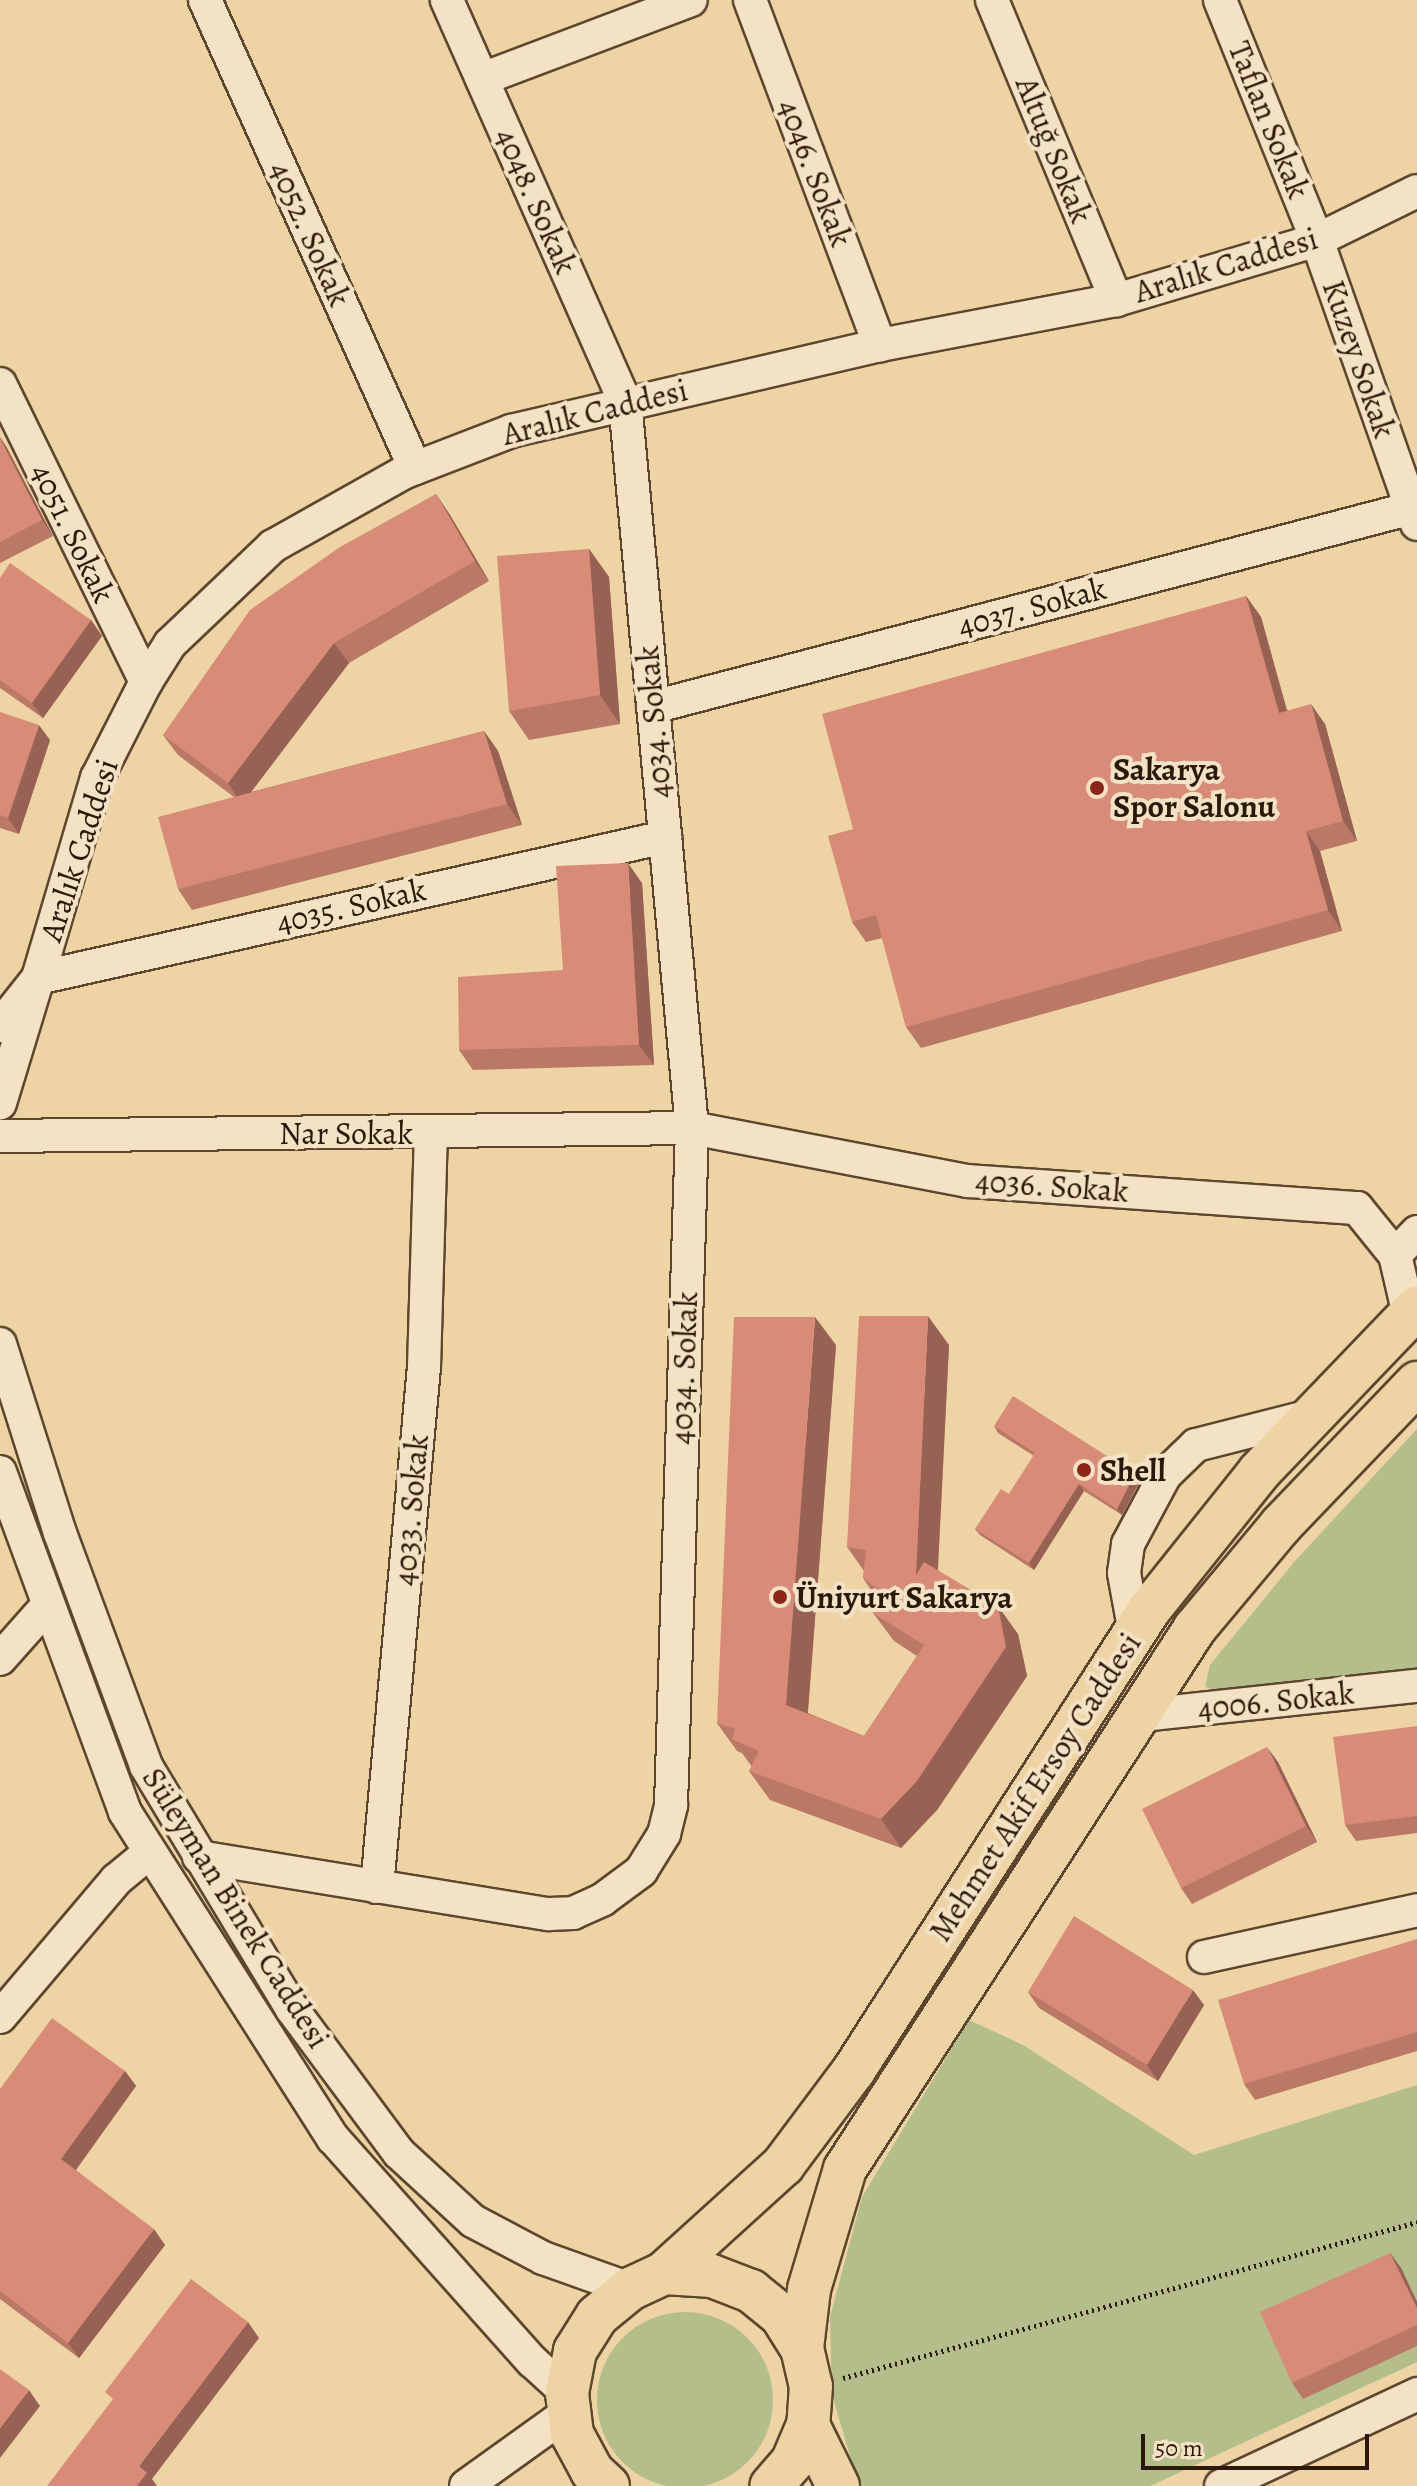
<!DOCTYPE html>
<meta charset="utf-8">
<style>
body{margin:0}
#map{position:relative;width:1417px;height:2486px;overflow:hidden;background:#eed3a4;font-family:Alegreya,serif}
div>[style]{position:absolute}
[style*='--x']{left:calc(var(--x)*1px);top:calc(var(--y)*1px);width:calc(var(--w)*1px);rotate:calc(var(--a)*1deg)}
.green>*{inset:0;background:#b4be8a}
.round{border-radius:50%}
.path>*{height:5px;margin-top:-2.5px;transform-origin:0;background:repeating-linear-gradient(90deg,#2c1807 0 2px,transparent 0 6px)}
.roads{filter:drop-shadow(2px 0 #5c472e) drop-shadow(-2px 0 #5c472e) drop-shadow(0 2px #5c472e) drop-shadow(0 -2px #5c472e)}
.minor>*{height:32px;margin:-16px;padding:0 16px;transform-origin:16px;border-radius:16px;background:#f4e2c4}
.major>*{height:42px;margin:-21px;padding:0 21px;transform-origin:21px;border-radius:21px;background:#eed3a4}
.wall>*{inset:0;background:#ba7866}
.shaded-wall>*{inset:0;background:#976253}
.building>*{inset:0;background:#d88c77}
.dots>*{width:22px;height:22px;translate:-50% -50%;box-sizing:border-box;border:4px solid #f4e2c4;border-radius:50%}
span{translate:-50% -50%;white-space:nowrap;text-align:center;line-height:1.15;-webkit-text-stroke:8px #f4e2c4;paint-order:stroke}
.street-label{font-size:32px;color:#2c1807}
.poi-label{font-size:32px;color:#2c1807;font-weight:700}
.left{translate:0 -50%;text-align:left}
.scale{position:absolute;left:1141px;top:2434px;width:228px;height:36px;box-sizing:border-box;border:4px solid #2c1807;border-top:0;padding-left:10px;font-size:24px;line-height:28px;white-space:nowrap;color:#2c1807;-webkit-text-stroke:6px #f4e2c4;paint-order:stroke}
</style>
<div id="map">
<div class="green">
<div style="clip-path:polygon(1417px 1429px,1417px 1673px,1234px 1695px,1205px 1687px,1210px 1665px,1295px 1561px)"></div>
<div style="clip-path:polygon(969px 2020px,1023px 2045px,1194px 2155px,1417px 2085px,1417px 2362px,1150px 2486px,859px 2486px,832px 2395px,830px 2317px,862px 2197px)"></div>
<div class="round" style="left:597px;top:2312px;width:176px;height:176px"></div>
</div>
<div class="path">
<div style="--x:843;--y:2378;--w:595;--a:-15.2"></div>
</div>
<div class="roads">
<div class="minor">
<div style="--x:205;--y:0;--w:513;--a:65.83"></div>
<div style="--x:750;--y:0;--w:369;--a:69.4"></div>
<div style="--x:992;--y:0;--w:325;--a:67.5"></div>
<div style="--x:1220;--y:0;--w:259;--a:68"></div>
<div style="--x:1317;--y:240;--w:301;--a:70.6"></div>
<div style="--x:482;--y:79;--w:223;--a:-20.7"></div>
<div style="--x:0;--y:384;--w:332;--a:63.9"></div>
<div style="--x:653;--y:707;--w:785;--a:-14.69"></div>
<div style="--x:38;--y:978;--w:209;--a:-73.6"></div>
<div style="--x:97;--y:778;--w:108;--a:-63"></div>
<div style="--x:146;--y:682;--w:45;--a:-57.7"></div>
<div style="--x:170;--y:644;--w:142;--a:-43.6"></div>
<div style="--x:273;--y:546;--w:151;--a:-29.3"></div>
<div style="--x:405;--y:472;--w:114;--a:-21.1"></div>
<div style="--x:511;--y:431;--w:379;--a:-13.1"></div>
<div style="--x:880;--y:345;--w:240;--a:-10.8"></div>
<div style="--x:1116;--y:300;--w:210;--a:-16.6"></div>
<div style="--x:1317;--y:240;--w:111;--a:-26.1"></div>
<div style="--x:38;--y:978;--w:643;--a:-12.67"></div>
<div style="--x:0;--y:1026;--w:61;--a:-51.6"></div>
<div style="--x:38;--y:978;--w:131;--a:106.9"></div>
<div style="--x:0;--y:1136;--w:692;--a:-0.66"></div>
<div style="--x:692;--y:1128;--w:281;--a:10.9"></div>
<div style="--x:968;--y:1181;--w:390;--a:4"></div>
<div style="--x:1357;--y:1208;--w:60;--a:51"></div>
<div style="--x:1409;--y:1315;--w:62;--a:-103.1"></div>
<div style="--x:1395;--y:1255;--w:32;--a:-46"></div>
<div style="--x:0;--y:1344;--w:198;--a:72.4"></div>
<div style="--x:60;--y:1533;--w:248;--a:69.7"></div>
<div style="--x:146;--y:1766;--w:283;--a:59"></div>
<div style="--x:292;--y:2009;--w:179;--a:53.4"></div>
<div style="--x:399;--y:2153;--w:100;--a:42.6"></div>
<div style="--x:473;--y:2221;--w:79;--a:27.9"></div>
<div style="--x:543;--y:2258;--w:92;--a:19.6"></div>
<div style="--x:0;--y:1472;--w:362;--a:69.8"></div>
<div style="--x:125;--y:1812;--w:387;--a:57.5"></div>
<div style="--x:333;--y:2138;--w:299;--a:48.3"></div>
<div style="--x:532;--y:2361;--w:47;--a:42.4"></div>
<div style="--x:1135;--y:1633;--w:61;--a:-100.4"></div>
<div style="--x:1124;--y:1573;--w:29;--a:-82"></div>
<div style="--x:1128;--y:1544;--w:78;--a:-61.8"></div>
<div style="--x:1165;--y:1475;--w:43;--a:-44.1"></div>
<div style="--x:1196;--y:1445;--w:122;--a:-14.3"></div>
<div style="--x:0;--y:1659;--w:71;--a:-48.4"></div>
<div style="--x:1134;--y:1716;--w:285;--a:-6.1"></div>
<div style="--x:199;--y:1857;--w:354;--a:9.3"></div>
<div style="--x:548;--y:1914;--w:25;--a:-2"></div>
<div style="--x:573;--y:1913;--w:32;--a:-24"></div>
<div style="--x:602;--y:1900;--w:49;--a:-36.6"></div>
<div style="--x:641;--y:1871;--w:44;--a:-58.1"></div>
<div style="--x:664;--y:1834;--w:30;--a:-76"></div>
<div style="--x:671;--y:1805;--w:677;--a:-88.22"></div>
<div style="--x:692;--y:1128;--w:729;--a:-95.27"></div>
<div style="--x:625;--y:402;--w:440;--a:-113.9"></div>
<div style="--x:377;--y:1887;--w:522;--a:-84.84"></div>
<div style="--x:424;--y:1367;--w:235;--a:-88.3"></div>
<div style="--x:1204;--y:1957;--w:218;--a:-12.4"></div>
<div style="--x:0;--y:2017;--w:180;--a:-49.7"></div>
<div style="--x:116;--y:1880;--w:44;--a:-39.5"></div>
<div style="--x:466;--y:2486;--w:127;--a:-35.7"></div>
<div style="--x:1221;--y:2486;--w:217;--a:-25.1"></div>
</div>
<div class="major">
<div style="--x:664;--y:2273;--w:161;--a:-42.2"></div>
<div style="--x:783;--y:2165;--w:119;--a:-53.2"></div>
<div style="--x:854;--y:2070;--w:546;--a:-57.33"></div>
<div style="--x:1149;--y:1610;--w:176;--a:-51.4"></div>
<div style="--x:1259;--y:1472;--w:228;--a:-46.2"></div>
<div style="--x:802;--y:2348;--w:59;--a:-83.2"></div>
<div style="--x:809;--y:2289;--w:125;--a:-73.3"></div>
<div style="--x:845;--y:2169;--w:644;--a:-57.1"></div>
<div style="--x:1195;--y:1628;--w:134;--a:-50.1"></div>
<div style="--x:1281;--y:1525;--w:197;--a:-46.2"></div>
<div style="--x:808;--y:2425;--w:68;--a:63.8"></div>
<div style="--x:608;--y:2486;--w:22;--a:-137"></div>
<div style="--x:592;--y:2471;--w:42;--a:-118.4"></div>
<div style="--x:572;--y:2434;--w:41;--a:-97"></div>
<div style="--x:567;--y:2393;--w:43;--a:-79.2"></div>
<div style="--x:575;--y:2351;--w:41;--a:-57.8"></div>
<div style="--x:597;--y:2316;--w:43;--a:-39.3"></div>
<div style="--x:630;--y:2289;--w:38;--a:-25"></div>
<div style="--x:664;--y:2273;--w:48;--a:3.6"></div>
<div style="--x:712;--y:2276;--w:42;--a:21"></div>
<div style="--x:751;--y:2291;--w:38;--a:39"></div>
<div style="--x:781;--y:2315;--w:39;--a:58"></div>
<div style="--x:802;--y:2348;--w:39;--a:77"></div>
<div style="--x:811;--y:2386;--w:39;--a:94"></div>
<div style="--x:808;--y:2425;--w:39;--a:113"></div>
<div style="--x:793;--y:2461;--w:33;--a:131"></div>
</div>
</div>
<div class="wall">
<div style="clip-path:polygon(0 437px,7px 448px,53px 536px,0 563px)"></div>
<div style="clip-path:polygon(436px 494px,450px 515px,489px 581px,349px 663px,251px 792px,484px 731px,498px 751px,522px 825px,192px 910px,178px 889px,234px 797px,178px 755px,163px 735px)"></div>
<div style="clip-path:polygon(589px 549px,609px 577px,620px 724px,529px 740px,509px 711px)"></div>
<div style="clip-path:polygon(0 578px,91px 620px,102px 636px,43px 718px,0 688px)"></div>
<div style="clip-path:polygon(1246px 596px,1261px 617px,1287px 710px,1325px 724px,1357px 841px,1320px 851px,1342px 931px,921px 1048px,906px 1027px,882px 938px,866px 942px,852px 922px)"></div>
<div style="clip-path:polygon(0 712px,50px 740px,19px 834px,0 828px)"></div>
<div style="clip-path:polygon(642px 883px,654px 1065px,473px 1070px,459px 1050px,563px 970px)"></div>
<div style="clip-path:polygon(836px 1345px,808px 1713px,864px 1736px,917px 1656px,894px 1641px,873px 1613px,879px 1602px,863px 1578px,864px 1571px,847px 1547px,949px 1345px,938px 1570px,1018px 1634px,1027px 1676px,937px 1810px,901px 1848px,770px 1800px,749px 1771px,752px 1767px,742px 1753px,737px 1751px,717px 1723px)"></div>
<div style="clip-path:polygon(994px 1426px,1140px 1481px,1122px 1515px,1084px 1491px,1034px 1570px,980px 1535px,975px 1529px,1009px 1494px,1034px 1456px,998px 1433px)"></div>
<div style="clip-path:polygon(1417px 1726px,1417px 1833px,1356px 1841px,1345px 1825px)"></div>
<div style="clip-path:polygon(1278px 1762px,1317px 1842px,1192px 1904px,1181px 1888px)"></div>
<div style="clip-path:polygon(1417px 1939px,1417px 2051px,1255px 2100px,1244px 2084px)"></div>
<div style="clip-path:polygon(1028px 1992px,1204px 2005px,1158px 2081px,1039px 2008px)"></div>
<div style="clip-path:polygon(125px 2071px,136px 2086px,76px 2170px,165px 2245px,79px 2358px,0 2299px,0 2089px)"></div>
<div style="clip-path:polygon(1390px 2253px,1401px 2268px,1417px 2302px,1417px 2346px,1303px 2399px,1292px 2383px)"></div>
</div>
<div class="shaded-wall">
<div style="clip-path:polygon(0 437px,7px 448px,53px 536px,42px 520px)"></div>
<div style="clip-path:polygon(436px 494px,450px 515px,489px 581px,475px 561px)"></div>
<div style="clip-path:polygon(589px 549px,609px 577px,620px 724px,600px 695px)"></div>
<div style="clip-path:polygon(1246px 596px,1261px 617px,1293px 733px,1279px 713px)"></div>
<div style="clip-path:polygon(91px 620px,102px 636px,43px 718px,32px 703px)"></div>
<div style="clip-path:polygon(334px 643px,349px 663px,242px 804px,228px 783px)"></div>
<div style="clip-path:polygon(1311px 704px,1325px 724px,1357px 841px,1343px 821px)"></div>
<div style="clip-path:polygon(39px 725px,50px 740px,19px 834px,8px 818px)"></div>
<div style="clip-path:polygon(484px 731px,498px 751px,522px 825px,507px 804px)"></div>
<div style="clip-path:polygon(1306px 831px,1320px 851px,1342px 931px,1328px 910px)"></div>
<div style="clip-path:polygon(628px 863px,642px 883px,654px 1065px,639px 1045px)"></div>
<div style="clip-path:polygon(928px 1316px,949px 1345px,936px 1603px,916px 1575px)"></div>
<div style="clip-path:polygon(815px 1317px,836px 1345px,806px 1733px,786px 1705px)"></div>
<div style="clip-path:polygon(1135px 1474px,1140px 1481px,1122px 1515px,1117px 1509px)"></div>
<div style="clip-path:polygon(1079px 1484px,1084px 1491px,1034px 1570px,1029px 1563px)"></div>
<div style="clip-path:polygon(998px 1606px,1018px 1634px,1027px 1676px,937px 1810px,901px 1848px,881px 1819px)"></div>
<div style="clip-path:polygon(1267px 1747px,1278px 1762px,1317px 1842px,1306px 1826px)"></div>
<div style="clip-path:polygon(1193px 1990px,1204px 2005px,1158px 2081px,1147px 2065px)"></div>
<div style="clip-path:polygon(125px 2071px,136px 2086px,72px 2175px,61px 2159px)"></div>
<div style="clip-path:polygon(154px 2229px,165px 2245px,79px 2358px,68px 2343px)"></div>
<div style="clip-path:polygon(1390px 2253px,1401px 2268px,1417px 2302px,1417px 2308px)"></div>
<div style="clip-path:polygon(248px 2322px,259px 2338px,152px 2479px,157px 2486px,137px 2486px,139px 2466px)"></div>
<div style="clip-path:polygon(29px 2390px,40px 2406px,0 2458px,0 2428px)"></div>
</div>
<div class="building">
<div style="clip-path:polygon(0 439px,42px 520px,0 542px)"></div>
<div style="clip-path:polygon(436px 494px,475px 561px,334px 643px,228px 783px,163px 735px,250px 610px,340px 547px)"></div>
<div style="clip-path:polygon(589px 549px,600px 695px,509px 711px,497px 556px)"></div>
<div style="clip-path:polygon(10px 563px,91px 620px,32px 703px,0 680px,0 578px)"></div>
<div style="clip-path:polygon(1246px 596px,1279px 713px,1311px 704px,1343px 821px,1306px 831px,1328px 910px,906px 1027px,876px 915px,852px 922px,828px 836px,853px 829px,822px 714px)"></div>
<div style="clip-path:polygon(0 712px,39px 725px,8px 818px,0 815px)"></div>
<div style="clip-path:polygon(484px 731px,507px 804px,178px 889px,158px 817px)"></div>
<div style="clip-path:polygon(628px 863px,639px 1045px,459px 1050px,458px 977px,563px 970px,556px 866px)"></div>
<div style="clip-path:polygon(859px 1316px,928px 1316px,916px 1575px,924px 1562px,998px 1606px,1006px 1647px,917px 1781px,881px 1819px,749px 1771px,759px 1751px,732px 1739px,735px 1729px,717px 1723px,734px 1317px,815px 1317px,786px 1705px,864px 1736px,924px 1645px,873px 1613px,884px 1594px,863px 1578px,866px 1550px,847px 1547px)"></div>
<div style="clip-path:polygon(1013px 1396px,1135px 1474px,1117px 1509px,1079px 1484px,1029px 1563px,975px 1529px,1001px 1489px,1009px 1494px,1035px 1453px,994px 1426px)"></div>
<div style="clip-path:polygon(1417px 1726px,1417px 1816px,1345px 1825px,1333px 1737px)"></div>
<div style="clip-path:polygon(1267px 1747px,1306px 1826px,1181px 1888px,1142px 1809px)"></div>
<div style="clip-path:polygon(1074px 1916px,1193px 1990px,1147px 2065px,1028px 1992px)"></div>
<div style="clip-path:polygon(1417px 1939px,1417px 2032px,1244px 2084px,1218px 2000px)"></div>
<div style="clip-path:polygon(52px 2018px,125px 2071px,61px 2159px,154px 2229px,68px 2343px,0 2291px,0 2089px)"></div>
<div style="clip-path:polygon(1390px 2253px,1417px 2308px,1417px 2325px,1292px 2383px,1260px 2312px)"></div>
<div style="clip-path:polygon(191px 2279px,248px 2322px,139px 2466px,147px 2473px,137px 2486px,47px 2486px,113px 2399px,105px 2392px)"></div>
<div style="clip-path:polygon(0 2369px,29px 2390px,0 2428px)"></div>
</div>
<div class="dots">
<div style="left:1097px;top:788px;background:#8f2418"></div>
<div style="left:1084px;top:1470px;background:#8f2418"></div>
<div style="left:780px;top:1597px;background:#8f2418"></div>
</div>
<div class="street-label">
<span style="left:1269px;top:120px;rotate:68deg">Taflan Sokak</span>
<span style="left:1054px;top:150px;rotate:68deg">Altuğ Sokak</span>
<span style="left:815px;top:173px;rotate:69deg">4046. Sokak</span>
<span style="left:536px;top:201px;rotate:66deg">4048. Sokak</span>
<span style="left:310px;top:234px;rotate:66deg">4052. Sokak</span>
<span style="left:1226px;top:265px;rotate:-17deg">Aralık Caddesi</span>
<span style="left:1359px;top:359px;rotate:71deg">Kuzey Sokak</span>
<span style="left:595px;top:412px;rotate:-14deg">Aralık Caddesi</span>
<span style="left:73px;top:533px;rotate:64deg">4051. Sokak</span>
<span style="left:1032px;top:607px;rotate:-15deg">4037. Sokak</span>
<span style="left:654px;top:722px;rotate:-95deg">4034. Sokak</span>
<span style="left:79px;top:850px;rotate:-72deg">Aralık Caddesi</span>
<span style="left:351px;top:906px;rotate:-13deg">4035. Sokak</span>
<span style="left:346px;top:1133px">Nar Sokak</span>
<span style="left:1052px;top:1186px;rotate:4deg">4036. Sokak</span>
<span style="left:684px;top:1368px;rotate:-88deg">4034. Sokak</span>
<span style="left:411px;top:1510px;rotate:-85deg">4033. Sokak</span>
<span style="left:1276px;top:1701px;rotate:-6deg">4006. Sokak</span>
<span style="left:1035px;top:1787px;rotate:-57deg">Mehmet Akif Ersoy Caddesi</span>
<span style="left:236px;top:1908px;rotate:58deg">Süleyman Binek Caddesi</span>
</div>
<div class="poi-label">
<span class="left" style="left:1113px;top:788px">Sakarya<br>Spor Salonu</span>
<span class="left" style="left:1100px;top:1470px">Shell</span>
<span class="left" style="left:796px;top:1597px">Üniyurt Sakarya</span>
</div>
<div class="scale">50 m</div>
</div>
